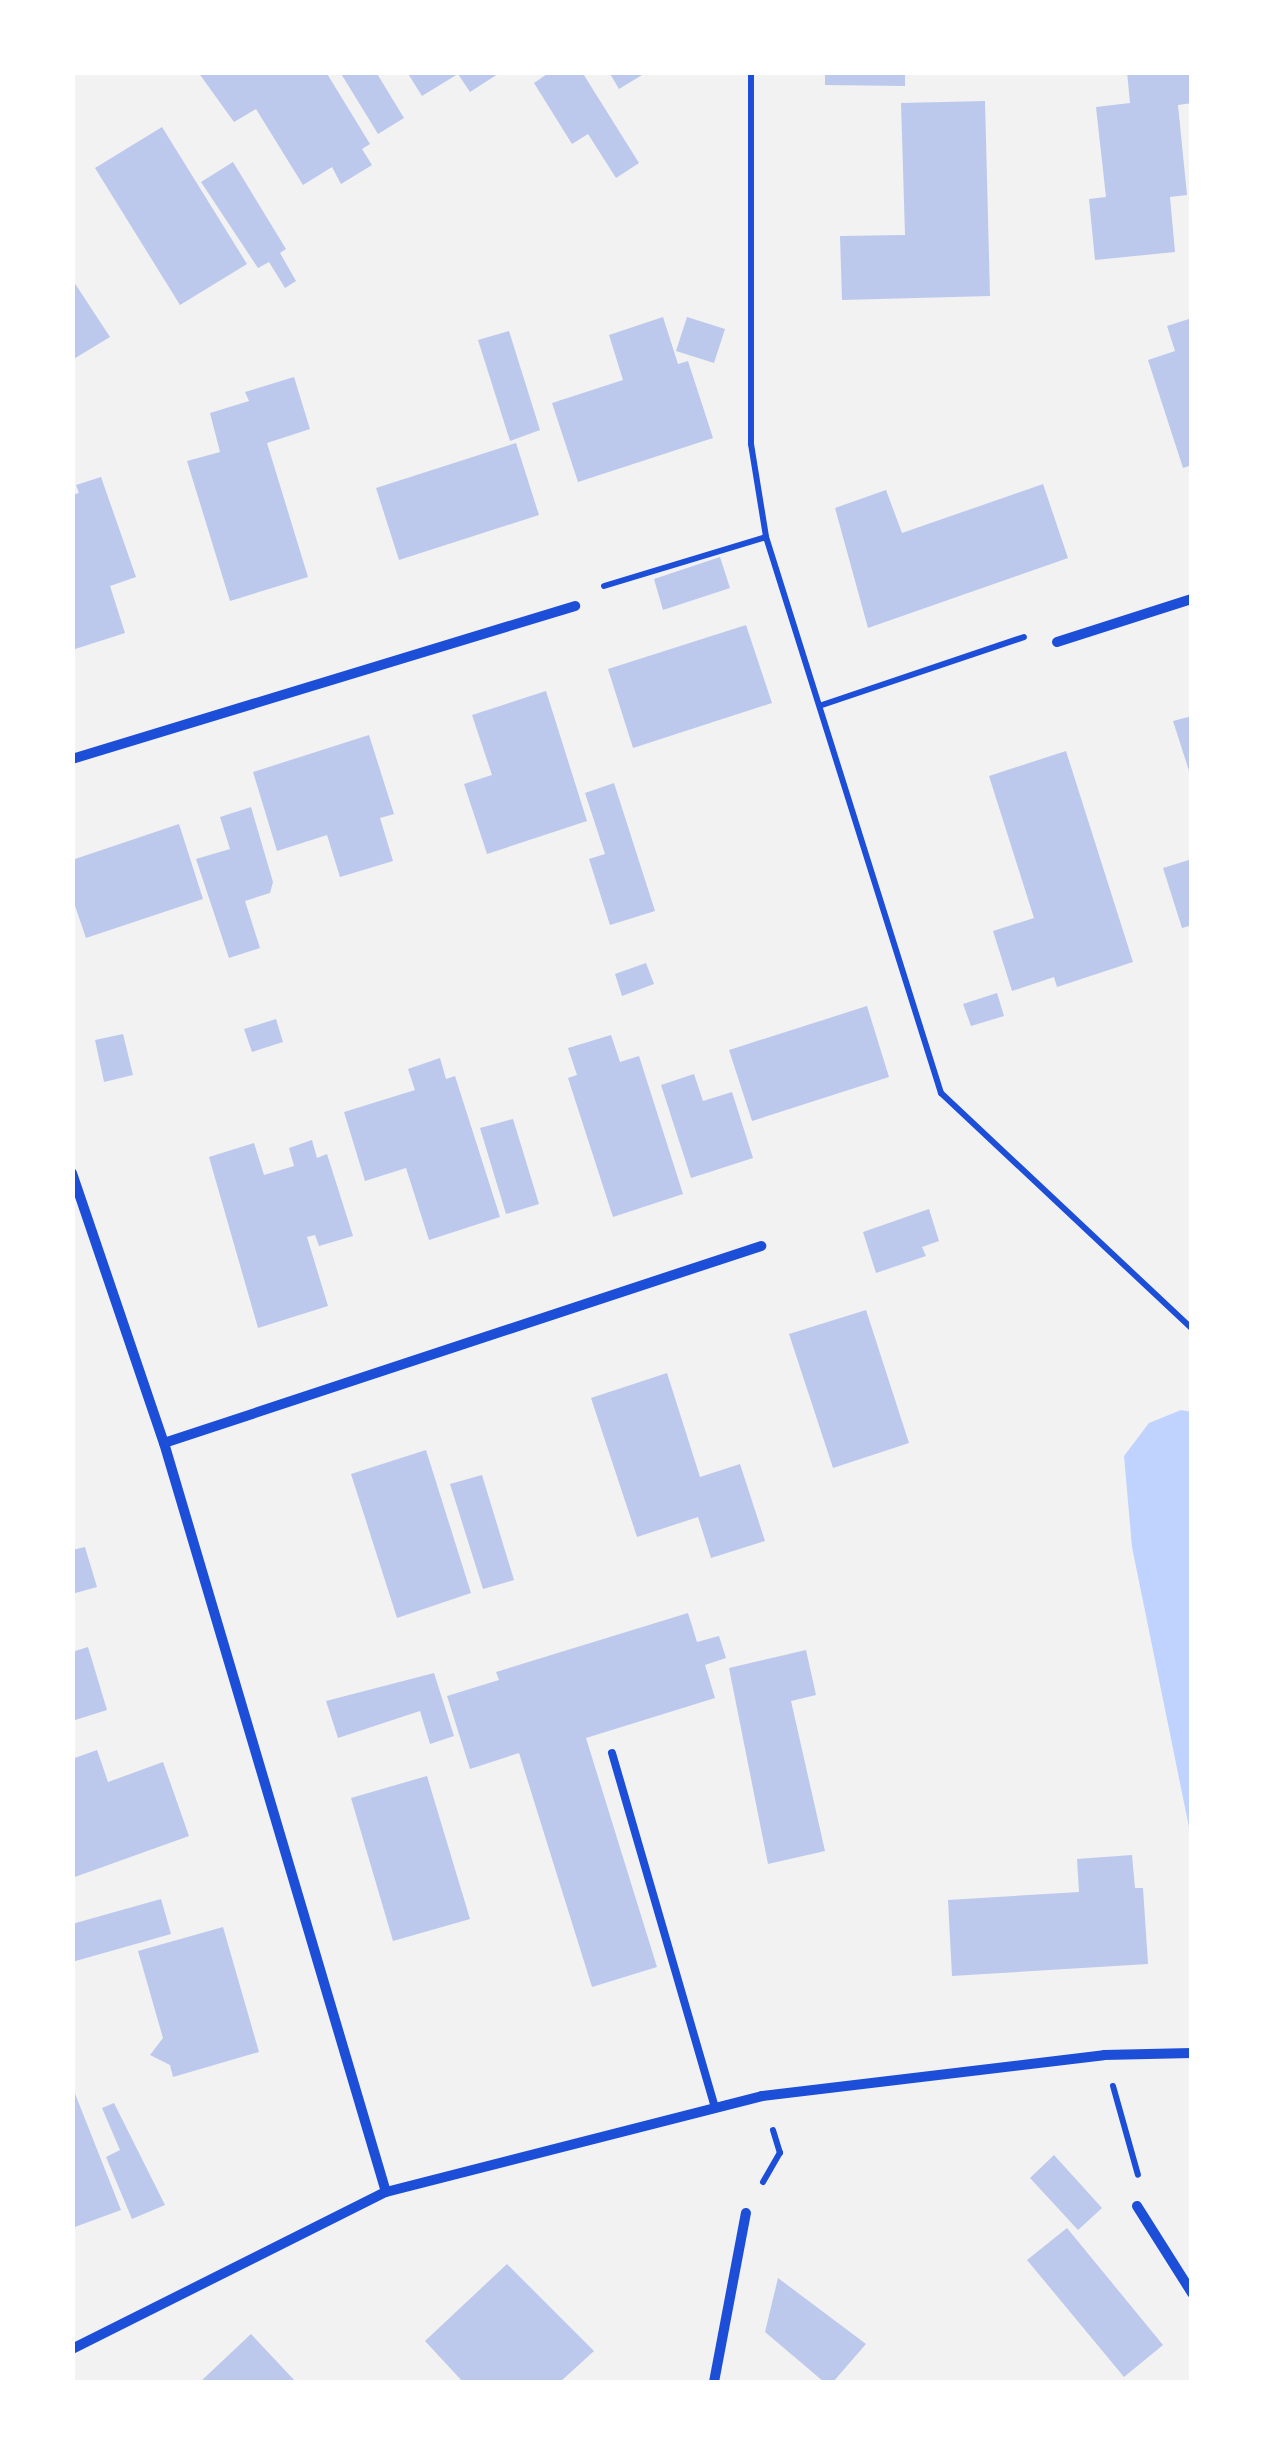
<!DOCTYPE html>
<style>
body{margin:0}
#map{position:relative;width:1264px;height:2455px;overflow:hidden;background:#f2f2f2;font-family:"Open Sans",sans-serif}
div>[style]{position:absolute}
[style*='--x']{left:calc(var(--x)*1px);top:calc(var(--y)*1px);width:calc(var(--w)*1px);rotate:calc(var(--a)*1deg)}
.water>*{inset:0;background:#bfd3fe}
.building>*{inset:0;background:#bdc9ec}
.path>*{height:6px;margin:-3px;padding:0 3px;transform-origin:3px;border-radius:3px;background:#1d4ed8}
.service>*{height:8px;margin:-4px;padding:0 4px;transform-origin:4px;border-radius:4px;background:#1d4ed8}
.minor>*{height:10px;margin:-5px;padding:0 5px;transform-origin:5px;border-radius:5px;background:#1d4ed8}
span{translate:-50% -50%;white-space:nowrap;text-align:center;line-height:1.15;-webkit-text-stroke:8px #fff;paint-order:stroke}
.frame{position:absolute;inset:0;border:75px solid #fff;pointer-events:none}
</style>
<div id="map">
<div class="water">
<div style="clip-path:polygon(1181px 1410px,1192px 1412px,1191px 1837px,1132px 1547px,1124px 1456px,1149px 1423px)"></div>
</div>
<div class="building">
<div style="clip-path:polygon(198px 72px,326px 72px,370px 144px,362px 149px,372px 165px,341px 184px,332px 167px,303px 185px,256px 109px,234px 122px)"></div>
<div style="clip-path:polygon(340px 72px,376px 72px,404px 118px,378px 134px)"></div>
<div style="clip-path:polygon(407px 72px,501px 72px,470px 92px,458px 74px,422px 96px)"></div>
<div style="clip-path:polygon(550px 72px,582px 72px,639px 163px,616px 178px,588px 134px,572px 144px,534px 83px)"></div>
<div style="clip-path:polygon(609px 72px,647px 72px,619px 89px)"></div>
<div style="clip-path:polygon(825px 72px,905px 72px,905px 86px,825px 85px)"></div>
<div style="clip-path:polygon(1127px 72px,1192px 72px,1192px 103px,1178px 105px,1187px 195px,1170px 197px,1175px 252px,1095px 260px,1089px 199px,1106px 197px,1096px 107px,1130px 103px)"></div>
<div style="clip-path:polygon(985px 101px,990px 296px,842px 300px,840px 236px,905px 235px,901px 103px)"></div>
<div style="clip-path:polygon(162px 127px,247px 264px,180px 305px,95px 168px)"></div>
<div style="clip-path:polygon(233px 162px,286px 249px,280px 253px,296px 281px,285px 288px,269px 262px,258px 268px,201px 182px)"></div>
<div style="clip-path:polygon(72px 279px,110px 337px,72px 360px)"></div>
<div style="clip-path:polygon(663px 317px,678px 364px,688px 361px,713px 438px,578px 482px,552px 403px,623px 380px,609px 335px)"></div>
<div style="clip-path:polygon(687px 317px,725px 329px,714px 363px,676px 351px)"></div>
<div style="clip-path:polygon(1192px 318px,1192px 465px,1183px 468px,1148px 360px,1175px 351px,1167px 326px)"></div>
<div style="clip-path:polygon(509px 331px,540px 430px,510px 441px,478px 340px)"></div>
<div style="clip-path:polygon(294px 377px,310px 429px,267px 443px,308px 577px,230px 601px,187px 461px,220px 452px,210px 413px,249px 401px,245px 392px)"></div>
<div style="clip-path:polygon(516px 443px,539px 515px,399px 560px,376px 488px)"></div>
<div style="clip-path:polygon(101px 477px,136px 577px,110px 586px,125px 633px,72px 650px,72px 495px,79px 493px,76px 485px)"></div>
<div style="clip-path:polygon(1043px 484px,1068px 558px,868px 628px,835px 508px,886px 490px,902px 533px)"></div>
<div style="clip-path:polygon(720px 557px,730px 588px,663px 610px,654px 579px)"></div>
<div style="clip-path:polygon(746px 625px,772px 703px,633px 748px,608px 669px)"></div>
<div style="clip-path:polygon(546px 691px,587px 821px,487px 854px,464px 784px,492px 775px,472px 715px)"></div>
<div style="clip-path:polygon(1192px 716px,1192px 777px,1191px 777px,1173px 721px)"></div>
<div style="clip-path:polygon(369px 735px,394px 814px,380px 818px,393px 861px,340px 877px,327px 835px,277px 851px,253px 772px)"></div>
<div style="clip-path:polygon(1066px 751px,1133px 962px,1057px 987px,1054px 977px,1012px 991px,993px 931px,1034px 918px,989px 776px)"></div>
<div style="clip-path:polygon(614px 783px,655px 911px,610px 925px,589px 859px,605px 854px,585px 793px)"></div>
<div style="clip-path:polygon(251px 807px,273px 882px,270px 893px,245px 901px,260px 948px,229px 958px,196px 859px,230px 849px,220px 817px)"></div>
<div style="clip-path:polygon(179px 824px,203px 899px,86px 938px,72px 897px,72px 860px)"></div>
<div style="clip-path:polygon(1192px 859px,1192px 925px,1182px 928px,1163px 868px)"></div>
<div style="clip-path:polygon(646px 963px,654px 984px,622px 996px,615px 974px)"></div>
<div style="clip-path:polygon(997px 993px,1004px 1016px,971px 1026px,963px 1004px)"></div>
<div style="clip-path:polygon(867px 1006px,889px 1077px,752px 1121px,729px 1050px)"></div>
<div style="clip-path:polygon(276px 1019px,283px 1042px,252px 1052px,244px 1029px)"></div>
<div style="clip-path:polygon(123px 1034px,133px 1075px,104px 1082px,95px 1040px)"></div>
<div style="clip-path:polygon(611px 1035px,620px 1062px,639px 1056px,683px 1194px,613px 1217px,568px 1078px,577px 1075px,568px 1048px)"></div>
<div style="clip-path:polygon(440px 1058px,446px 1079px,455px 1076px,500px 1217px,429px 1240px,406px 1168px,365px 1181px,344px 1112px,415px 1090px,408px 1069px)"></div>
<div style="clip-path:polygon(694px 1074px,703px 1101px,732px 1092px,753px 1158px,691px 1178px,661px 1085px)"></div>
<div style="clip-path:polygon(513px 1119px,539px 1204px,506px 1214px,480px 1128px)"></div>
<div style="clip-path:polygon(312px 1140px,317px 1158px,327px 1154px,353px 1236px,319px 1246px,315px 1235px,307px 1237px,328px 1306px,258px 1328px,209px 1157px,254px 1143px,264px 1175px,294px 1166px,289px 1148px)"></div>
<div style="clip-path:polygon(929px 1209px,939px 1241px,922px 1247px,926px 1256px,876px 1273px,863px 1232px)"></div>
<div style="clip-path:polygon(866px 1310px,909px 1443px,833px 1468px,789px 1334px)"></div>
<div style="clip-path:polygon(667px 1373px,700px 1477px,740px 1464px,765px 1541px,711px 1558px,698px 1517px,637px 1537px,591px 1398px)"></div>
<div style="clip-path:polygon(426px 1450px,471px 1593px,397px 1618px,351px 1474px)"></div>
<div style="clip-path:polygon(482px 1475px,514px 1580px,483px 1589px,450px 1484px)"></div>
<div style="clip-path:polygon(85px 1547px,97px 1587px,72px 1594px,72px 1550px)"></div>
<div style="clip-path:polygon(688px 1613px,697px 1642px,719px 1636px,726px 1658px,705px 1665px,715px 1698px,586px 1738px,657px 1967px,592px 1987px,519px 1753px,470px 1769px,447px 1696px,499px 1680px,496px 1672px)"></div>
<div style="clip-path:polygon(88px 1647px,107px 1710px,72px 1721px,72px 1652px)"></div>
<div style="clip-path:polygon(806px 1650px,816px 1695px,791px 1701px,825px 1851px,768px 1864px,729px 1668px)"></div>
<div style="clip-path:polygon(434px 1673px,454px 1736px,430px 1744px,420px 1711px,338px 1738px,326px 1701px)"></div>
<div style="clip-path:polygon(97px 1750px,108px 1782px,163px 1762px,189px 1836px,72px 1878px,72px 1759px)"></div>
<div style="clip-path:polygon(427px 1776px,470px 1919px,393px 1941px,351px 1798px)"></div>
<div style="clip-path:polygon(1132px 1855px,1135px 1888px,1143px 1888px,1148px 1964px,952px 1976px,948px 1900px,1079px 1892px,1077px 1859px)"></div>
<div style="clip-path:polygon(161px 1899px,171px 1934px,72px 1962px,72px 1924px)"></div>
<div style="clip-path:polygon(223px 1927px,259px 2052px,173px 2077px,170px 2065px,150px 2055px,163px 2038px,138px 1951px)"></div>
<div style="clip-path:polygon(72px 2086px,121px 2210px,72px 2228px)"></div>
<div style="clip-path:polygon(114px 2103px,165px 2205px,132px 2219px,106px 2157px,120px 2150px,102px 2108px)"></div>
<div style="clip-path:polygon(1054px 2155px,1102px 2208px,1078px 2230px,1030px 2178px)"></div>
<div style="clip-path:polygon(1067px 2228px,1163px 2345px,1124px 2377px,1027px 2260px)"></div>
<div style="clip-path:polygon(507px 2264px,594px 2351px,560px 2382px,463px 2382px,425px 2341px)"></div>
<div style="clip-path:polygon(778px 2278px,866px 2344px,833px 2382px,824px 2382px,765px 2332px)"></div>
<div style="clip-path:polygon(251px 2334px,296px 2382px,200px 2382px)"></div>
</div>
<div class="path">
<div style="--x:751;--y:72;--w:372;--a:90"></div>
<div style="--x:751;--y:444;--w:94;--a:80.8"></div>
<div style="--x:766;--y:537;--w:583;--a:72.53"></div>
<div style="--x:941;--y:1093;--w:345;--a:43.2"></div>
<div style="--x:604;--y:586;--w:169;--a:-16.8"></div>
<div style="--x:822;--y:705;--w:213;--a:-18.6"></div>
<div style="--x:1113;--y:2086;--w:92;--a:74.3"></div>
<div style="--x:763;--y:2182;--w:34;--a:-60"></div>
<div style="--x:780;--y:2153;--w:24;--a:-107"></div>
</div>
<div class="service">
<div style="--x:612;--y:1753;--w:369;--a:73.8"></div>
</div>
<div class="minor">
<div style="--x:1057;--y:642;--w:142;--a:-17.7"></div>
<div style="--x:72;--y:759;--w:526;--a:-16.92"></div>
<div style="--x:72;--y:1173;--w:285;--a:71.2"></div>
<div style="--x:164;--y:1443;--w:781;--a:73.49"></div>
<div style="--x:164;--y:1443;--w:629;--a:-18.26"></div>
<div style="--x:1137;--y:2206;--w:103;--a:57.7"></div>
<div style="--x:72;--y:2349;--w:351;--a:-26.6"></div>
<div style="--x:386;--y:2192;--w:388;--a:-14.3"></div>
<div style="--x:762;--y:2096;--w:344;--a:-6.8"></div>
<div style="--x:1104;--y:2055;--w:88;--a:-1.3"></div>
<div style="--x:714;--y:2382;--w:172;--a:-79.3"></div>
</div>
<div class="frame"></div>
</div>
